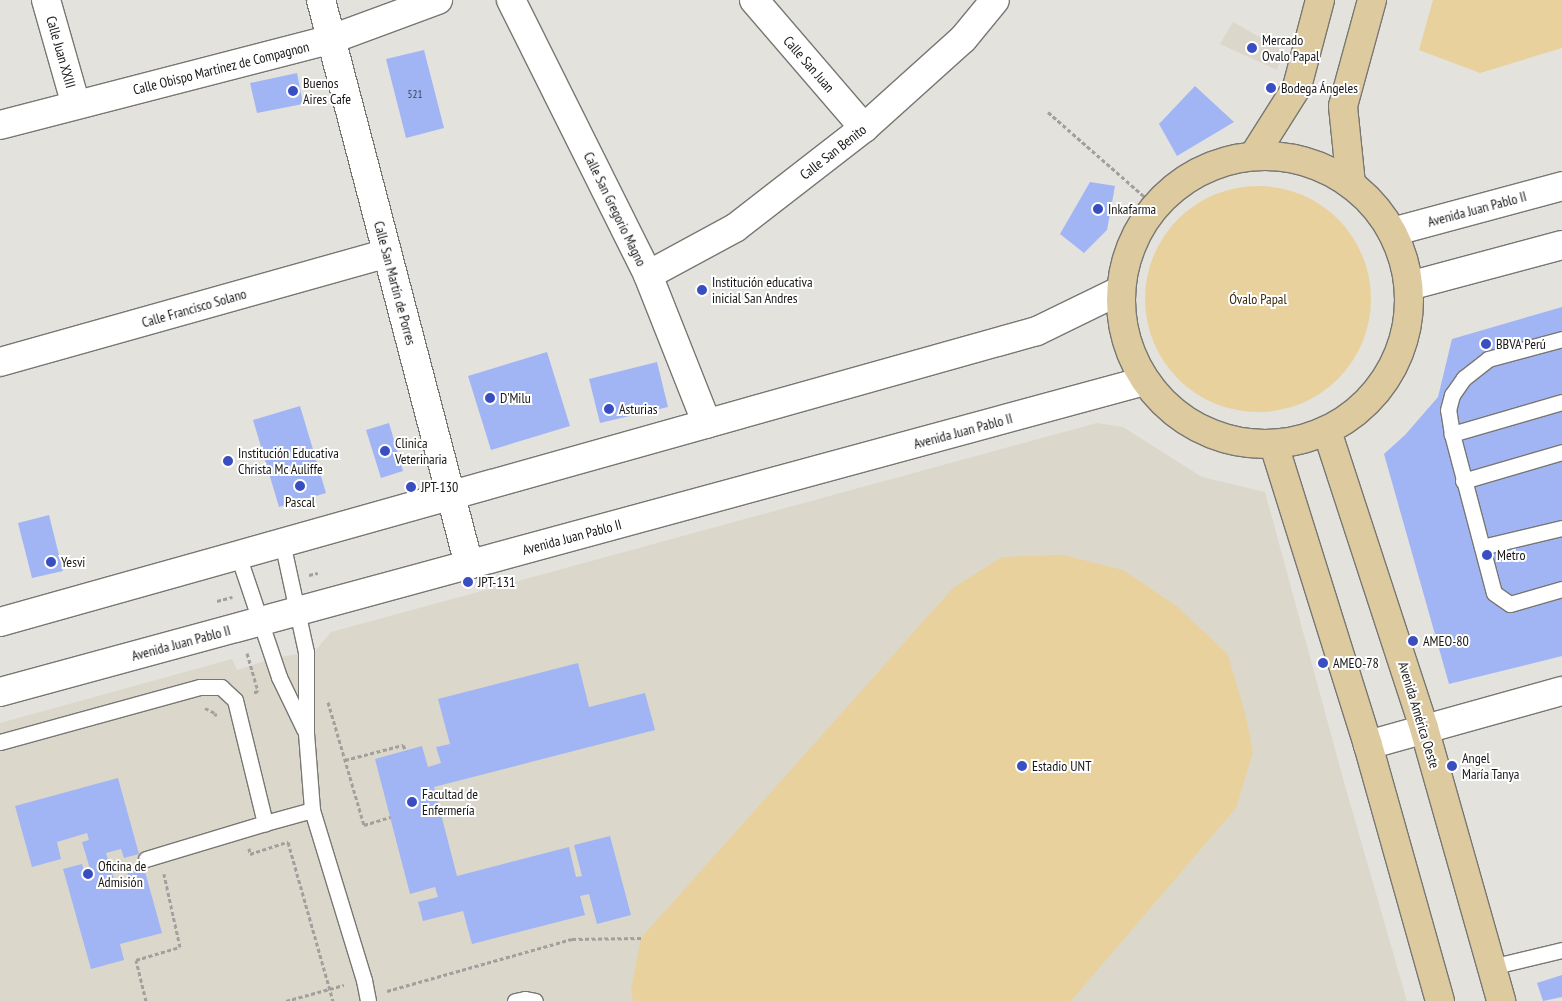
<!DOCTYPE html>
<meta charset="utf-8">
<style>
body{margin:0}
#map{position:relative;width:1562px;height:1001px;overflow:hidden;background:#e4e2dd;font-family:"PT Sans Narrow",sans-serif}
div>[style]{position:absolute}
[style*='--x']{left:calc(var(--x)*1px);top:calc(var(--y)*1px);width:calc(var(--w)*1px);rotate:calc(var(--a)*1deg)}
.built>*{inset:0;background:#dcd7cb}
.green>*{inset:0;background:#e8d19d}
.round{border-radius:50%}
.building>*{inset:0;background:#a1b5f5}
.path>*{height:3px;margin-top:-1.5px;transform-origin:0;background:repeating-linear-gradient(90deg,#a2a09d 0 4px,transparent 0 6.5px)}
.roads{filter:drop-shadow(1px 0 #787773) drop-shadow(-1px 0 #787773) drop-shadow(0 1px #787773) drop-shadow(0 -1px #787773)}
.service>*{height:15px;margin:-7.5px;padding:0 7.5px;transform-origin:7.5px;border-radius:7.5px;background:#fff}
.minor>*{height:28px;margin:-14px;padding:0 14px;transform-origin:14px;border-radius:14px;background:#fff}
.tertiary>*{height:28px;margin:-14px;padding:0 14px;transform-origin:14px;border-radius:14px;background:#fff}
.secondary>*{height:28px;margin:-14px;padding:0 14px;transform-origin:14px;border-radius:14px;background:#fff}
.primary>*{height:28px;margin:-14px;padding:0 14px;transform-origin:14px;border-radius:14px;background:#ddca9e}
.primary>.ring{margin:-14px;padding:0;box-sizing:content-box;background:none;border:28px solid #ddca9e;border-radius:50%}
.dots>*{width:14px;height:14px;translate:-50% -50%;box-sizing:border-box;border:2px solid #fff;border-radius:50%}
span{translate:-50% -50%;white-space:nowrap;text-align:center;line-height:1.15;-webkit-text-stroke:4px #fff;paint-order:stroke}
.number-label{font-size:11px;color:#3b3f4e}
.number-label span{-webkit-text-stroke-width:0}
.poi-label{font-size:14px;color:#191817}
.left{translate:0 -50%;text-align:left}
.street-label{font-size:14px;color:#191817}
.park-label{font-size:14px;color:#362a0a}
</style>
<div id="map">
<div class="built">
<div style="clip-path:polygon(1233px 22px,1284px 51px,1277px 70px,1220px 44px)"></div>
<div style="clip-path:polygon(1097px 423px,1123px 427px,1202px 477px,1265px 492px,1344px 782px,1407px 1001px,0 1001px,0 723px,232px 659px,237px 670px,274px 658px,315px 651px,331px 632px)"></div>
</div>
<div class="green">
<div style="clip-path:polygon(1433px 0,1562px 0,1562px 48px,1480px 73px,1419px 50px)"></div>
<div class="round" style="left:1145px;top:186px;width:226px;height:226px"></div>
<div style="clip-path:polygon(1063px 555px,1123px 570px,1178px 607px,1228px 655px,1245px 713px,1253px 752px,1236px 808px,1071px 1001px,633px 1001px,631px 990px,641px 938px,953px 588px,1002px 557px)"></div>
</div>
<div class="building">
<div style="clip-path:polygon(424px 50px,444px 128px,406px 138px,386px 59px)"></div>
<div style="clip-path:polygon(297px 73px,303px 104px,257px 113px,250px 83px)"></div>
<div style="clip-path:polygon(1195px 86px,1234px 122px,1177px 156px,1159px 124px)"></div>
<div style="clip-path:polygon(1090px 182px,1115px 186px,1107px 230px,1084px 253px,1060px 234px)"></div>
<div style="clip-path:polygon(1562px 307px,1562px 656px,1449px 684px,1384px 454px,1405px 435px,1438px 397px,1452px 339px)"></div>
<div style="clip-path:polygon(547px 352px,570px 426px,491px 450px,468px 376px)"></div>
<div style="clip-path:polygon(657px 362px,668px 407px,600px 423px,589px 379px)"></div>
<div style="clip-path:polygon(300px 406px,326px 493px,279px 507px,253px 420px)"></div>
<div style="clip-path:polygon(389px 423px,403px 471px,381px 478px,366px 430px)"></div>
<div style="clip-path:polygon(49px 515px,63px 571px,32px 578px,18px 523px)"></div>
<div style="clip-path:polygon(578px 663px,589px 707px,645px 693px,655px 730px,434px 787px,457px 876px,569px 847px,576px 877px,582px 876px,574px 845px,610px 836px,631px 915px,597px 924px,589px 894px,580px 896px,585px 915px,472px 944px,463px 911px,423px 921px,418px 902px,438px 897px,435px 887px,410px 894px,375px 759px,422px 746px,428px 767px,441px 763px,436px 747px,450px 744px,438px 699px)"></div>
<div style="clip-path:polygon(118px 778px,139px 854px,124px 858px,121px 849px,106px 853px,115px 882px,129px 879px,127px 872px,144px 868px,162px 933px,120px 944px,124px 960px,91px 969px,63px 869px,82px 864px,84px 871px,90px 869px,82px 842px,89px 840px,87px 833px,57px 842px,61px 859px,32px 867px,15px 806px)"></div>
<div style="clip-path:polygon(1562px 975px,1562px 997px,1543px 1001px,1537px 983px)"></div>
</div>
<div class="path">
<div style="--x:1048;--y:112;--w:142;--a:41.3"></div>
<div style="--x:309;--y:575;--w:9;--a:-13"></div>
<div style="--x:217;--y:601;--w:16;--a:-15"></div>
<div style="--x:247;--y:653;--w:40;--a:74"></div>
<div style="--x:258;--y:691;--w:6;--a:162"></div>
<div style="--x:328;--y:702;--w:128;--a:73.7"></div>
<div style="--x:364;--y:825;--w:28;--a:-17"></div>
<div style="--x:205;--y:708;--w:11;--a:27"></div>
<div style="--x:215;--y:713;--w:3;--a:72"></div>
<div style="--x:345;--y:760;--w:60;--a:-14.5"></div>
<div style="--x:403;--y:745;--w:7;--a:63"></div>
<div style="--x:249;--y:848;--w:6;--a:81"></div>
<div style="--x:250;--y:854;--w:40;--a:-18"></div>
<div style="--x:288;--y:842;--w:165;--a:74.2"></div>
<div style="--x:387;--y:991;--w:192;--a:-15.7"></div>
<div style="--x:572;--y:939;--w:69;--a:-0.8"></div>
<div style="--x:146;--y:1001;--w:42;--a:-103.7"></div>
<div style="--x:136;--y:960;--w:46;--a:-16.5"></div>
<div style="--x:180;--y:947;--w:75;--a:-102.4"></div>
<div style="--x:286;--y:1001;--w:60;--a:-15.4"></div>
</div>
<div class="roads">
<div class="service">
<div style="--x:1562;--y:402;--w:115;--a:163.8"></div>
<div style="--x:1452;--y:434;--w:164;--a:75.2"></div>
<div style="--x:1494;--y:593;--w:19;--a:35"></div>
<div style="--x:1510;--y:604;--w:54;--a:-16.1"></div>
<div style="--x:1452;--y:434;--w:24;--a:-99"></div>
<div style="--x:1448;--y:410;--w:16;--a:-75"></div>
<div style="--x:1452;--y:395;--w:21;--a:-55"></div>
<div style="--x:1464;--y:378;--w:31;--a:-38"></div>
<div style="--x:1488;--y:359;--w:77;--a:-15.1"></div>
<div style="--x:1463;--y:481;--w:103;--a:-16.3"></div>
<div style="--x:282;--y:542;--w:113;--a:77.7"></div>
<div style="--x:306;--y:652;--w:81;--a:90"></div>
<div style="--x:306;--y:733;--w:77;--a:85.5"></div>
<div style="--x:312;--y:810;--w:178;--a:73"></div>
<div style="--x:364;--y:980;--w:21;--a:79"></div>
<div style="--x:1482;--y:547;--w:82;--a:-13.4"></div>
<div style="--x:238;--y:555;--w:129;--a:71.4"></div>
<div style="--x:279;--y:677;--w:58;--a:64.3"></div>
<div style="--x:0;--y:742;--w:207;--a:-15.4"></div>
<div style="--x:200;--y:687;--w:21;--a:0"></div>
<div style="--x:221;--y:687;--w:19;--a:43"></div>
<div style="--x:235;--y:700;--w:127;--a:76.3"></div>
<div style="--x:265;--y:823;--w:49;--a:-15.5"></div>
<div style="--x:146;--y:859;--w:124;--a:-16.8"></div>
<div style="--x:1491;--y:967;--w:73;--a:-13.5"></div>
<div style="--x:515;--y:1001;--w:10;--a:-11"></div>
<div style="--x:525;--y:999;--w:10;--a:11"></div>
</div>
<div class="minor">
<div style="--x:46;--y:0;--w:109;--a:74.1"></div>
<div style="--x:511;--y:0;--w:307;--a:63.5"></div>
<div style="--x:648;--y:275;--w:160;--a:68.4"></div>
<div style="--x:754;--y:0;--w:169;--a:49.3"></div>
<div style="--x:0;--y:125;--w:343;--a:-14.5"></div>
<div style="--x:332;--y:39;--w:113;--a:-20.2"></div>
<div style="--x:648;--y:275;--w:99;--a:-28.4"></div>
<div style="--x:735;--y:228;--w:163;--a:-37.8"></div>
<div style="--x:864;--y:128;--w:133;--a:-42"></div>
<div style="--x:963;--y:39;--w:50;--a:-50.6"></div>
<div style="--x:0;--y:362;--w:402;--a:-15.7"></div>
<div style="--x:1368;--y:745;--w:201;--a:-15.6"></div>
</div>
<div class="tertiary">
<div style="--x:321;--y:0;--w:584;--a:75.32"></div>
</div>
<div class="secondary">
<div style="--x:1392;--y:232;--w:176;--a:-15.1"></div>
<div style="--x:1409;--y:286;--w:158;--a:-15"></div>
<div style="--x:0;--y:622;--w:1077;--a:-15.68"></div>
<div style="--x:1037;--y:331;--w:91;--a:-26"></div>
<div style="--x:0;--y:692;--w:1186;--a:-15.2"></div>
</div>
<div class="primary">
<div style="--x:1254;--y:155;--w:80;--a:-57.7"></div>
<div style="--x:1297;--y:87;--w:90;--a:-75.2"></div>
<div class="ring" style="left:1121px;top:156px;width:260px;height:260px"></div>
<div style="--x:1351;--y:184;--w:78;--a:-95.9"></div>
<div style="--x:1343;--y:106;--w:110;--a:-74.7"></div>
<div style="--x:1327;--y:431;--w:312;--a:71.9"></div>
<div style="--x:1424;--y:728;--w:284;--a:74.2"></div>
<div style="--x:1274;--y:445;--w:314;--a:72.6"></div>
<div style="--x:1368;--y:745;--w:266;--a:74.3"></div>
</div>
</div>
<div class="dots">
<div style="left:1252px;top:48px;background:#394ec0"></div>
<div style="left:1271px;top:88px;background:#394ec0"></div>
<div style="left:293px;top:91px;background:#394ec0"></div>
<div style="left:1098px;top:209px;background:#394ec0"></div>
<div style="left:702px;top:290px;background:#394ec0"></div>
<div style="left:1486px;top:344px;background:#394ec0"></div>
<div style="left:490px;top:398px;background:#394ec0"></div>
<div style="left:609px;top:409px;background:#394ec0"></div>
<div style="left:385px;top:451px;background:#394ec0"></div>
<div style="left:228px;top:461px;background:#394ec0"></div>
<div style="left:300px;top:486px;background:#394ec0"></div>
<div style="left:411px;top:487px;background:#394ec0"></div>
<div style="left:1487px;top:555px;background:#394ec0"></div>
<div style="left:51px;top:562px;background:#394ec0"></div>
<div style="left:468px;top:582px;background:#394ec0"></div>
<div style="left:1413px;top:641px;background:#394ec0"></div>
<div style="left:1323px;top:663px;background:#394ec0"></div>
<div style="left:1022px;top:766px;background:#394ec0"></div>
<div style="left:1452px;top:766px;background:#394ec0"></div>
<div style="left:412px;top:802px;background:#394ec0"></div>
<div style="left:88px;top:874px;background:#394ec0"></div>
</div>
<div class="number-label">
<span style="left:415px;top:94px">521</span>
</div>
<div class="poi-label">
<span class="left" style="left:1262px;top:48px">Mercado<br>Ovalo Papal</span>
<span class="left" style="left:303px;top:91px">Buenos<br>Aires Cafe</span>
<span class="left" style="left:1281px;top:88px">Bodega Ángeles</span>
<span class="left" style="left:1108px;top:209px">Inkafarma</span>
<span class="left" style="left:712px;top:290px">Institución educativa<br>inicial San Andres</span>
<span class="left" style="left:1496px;top:344px">BBVA Perú</span>
<span class="left" style="left:500px;top:398px">D'Milu</span>
<span class="left" style="left:619px;top:409px">Asturias</span>
<span class="left" style="left:395px;top:451px">Clinica<br>Veterinaria</span>
<span class="left" style="left:238px;top:461px">Institución Educativa<br>Christa Mc Auliffe</span>
<span class="left" style="left:421px;top:487px">JPT-130</span>
<span style="left:300px;top:502px">Pascal</span>
<span class="left" style="left:1497px;top:555px">Metro</span>
<span class="left" style="left:61px;top:562px">Yesvi</span>
<span class="left" style="left:478px;top:582px">JPT-131</span>
<span class="left" style="left:1423px;top:641px">AMEO-80</span>
<span class="left" style="left:1333px;top:663px">AMEO-78</span>
<span class="left" style="left:1462px;top:766px">Angel<br>María Tanya</span>
<span class="left" style="left:1032px;top:766px">Estadio UNT</span>
<span class="left" style="left:422px;top:802px">Facultad de<br>Enfermería</span>
<span class="left" style="left:98px;top:874px">Oficina de<br>Admisión</span>
</div>
<div class="street-label">
<span style="left:61px;top:52px;rotate:74deg">Calle Juan XXIII</span>
<span style="left:809px;top:64px;rotate:49deg">Calle San Juan</span>
<span style="left:221px;top:68px;rotate:-14deg">Calle Obispo Martinez de Compagnon</span>
<span style="left:833px;top:152px;rotate:-38deg">Calle San Benito</span>
<span style="left:615px;top:209px;rotate:64deg">Calle San Gregorio Magno</span>
<span style="left:1477px;top:209px;rotate:-15deg">Avenida Juan Pablo II</span>
<span style="left:395px;top:283px;rotate:75deg">Calle San Martín de Porres</span>
<span style="left:194px;top:308px;rotate:-16deg">Calle Francisco Solano</span>
<span style="left:963px;top:431px;rotate:-15deg">Avenida Juan Pablo II</span>
<span style="left:572px;top:537px;rotate:-15deg">Avenida Juan Pablo II</span>
<span style="left:181px;top:643px;rotate:-15deg">Avenida Juan Pablo II</span>
<span style="left:1419px;top:715px;rotate:73deg">Avenida América Oeste</span>
</div>
<div class="park-label">
<span style="left:1258px;top:299px">Óvalo Papal</span>
</div>
</div>
